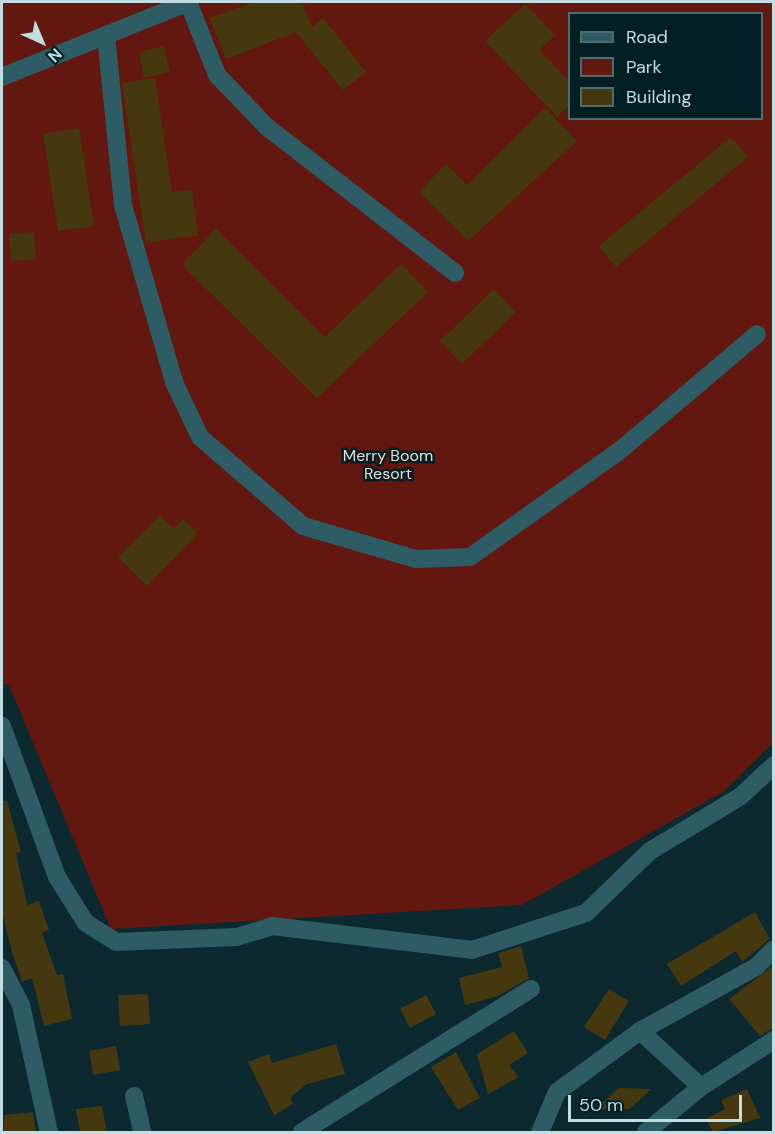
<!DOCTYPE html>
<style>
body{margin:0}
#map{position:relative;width:775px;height:1134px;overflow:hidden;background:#0b292e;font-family:"DM Sans",sans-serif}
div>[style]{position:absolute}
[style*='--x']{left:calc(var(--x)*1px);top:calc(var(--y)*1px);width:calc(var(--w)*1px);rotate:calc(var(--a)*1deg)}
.green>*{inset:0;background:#63180f}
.building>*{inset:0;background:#45380e}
.street>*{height:18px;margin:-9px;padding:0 9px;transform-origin:9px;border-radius:9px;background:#2e5c65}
span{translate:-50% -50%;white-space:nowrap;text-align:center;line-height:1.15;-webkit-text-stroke:5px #021f24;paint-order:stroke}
.park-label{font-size:16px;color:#f0d7d2}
.frame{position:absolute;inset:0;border:3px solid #c1dde2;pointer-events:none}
.legend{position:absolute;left:568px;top:12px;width:195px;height:108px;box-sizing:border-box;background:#021f24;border:2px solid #4e6b70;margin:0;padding:8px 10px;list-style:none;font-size:18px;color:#c1dde2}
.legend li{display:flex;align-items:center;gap:12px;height:30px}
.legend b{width:30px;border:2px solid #4e6b70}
.north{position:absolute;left:12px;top:12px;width:60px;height:60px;-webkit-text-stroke:4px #021f24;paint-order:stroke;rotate:136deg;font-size:16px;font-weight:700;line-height:24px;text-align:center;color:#c1dde2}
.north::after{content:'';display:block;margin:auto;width:21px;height:27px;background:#c1dde2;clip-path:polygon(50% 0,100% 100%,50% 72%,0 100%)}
.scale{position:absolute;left:568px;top:1095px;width:174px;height:27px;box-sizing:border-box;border:3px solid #c1dde2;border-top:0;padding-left:8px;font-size:18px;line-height:21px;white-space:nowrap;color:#c1dde2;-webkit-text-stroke:4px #021f24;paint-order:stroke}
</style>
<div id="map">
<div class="green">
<div style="clip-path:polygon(evenodd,2px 2px,773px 2px,773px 743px,723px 792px,522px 905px,111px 929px,9px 685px,2px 684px,2px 2px,570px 14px,762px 14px,762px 118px,570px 118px,570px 14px)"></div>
</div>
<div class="building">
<div style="clip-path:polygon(254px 2px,302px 2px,312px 27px,323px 18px,366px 72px,343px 90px,296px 32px,226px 59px,210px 18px)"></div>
<div style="clip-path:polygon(525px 4px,555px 35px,539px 50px,570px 82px,570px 105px,557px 117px,485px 41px)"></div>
<div style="clip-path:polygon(164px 46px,170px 72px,144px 78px,139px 52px)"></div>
<div style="clip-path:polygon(155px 78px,172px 192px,192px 190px,198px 235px,146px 243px,122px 83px)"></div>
<div style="clip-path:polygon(545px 108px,577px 141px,468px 241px,419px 192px,446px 164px,467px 185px)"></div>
<div style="clip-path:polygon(79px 128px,94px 226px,58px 231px,43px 134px)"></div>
<div style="clip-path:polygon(731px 137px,748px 157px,616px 267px,599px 246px)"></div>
<div style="clip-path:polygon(216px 229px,325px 337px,401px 264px,428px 292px,317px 398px,185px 268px,185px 261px)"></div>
<div style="clip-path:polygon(34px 232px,36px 259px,11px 261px,9px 234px)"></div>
<div style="clip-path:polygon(494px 289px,516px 312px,462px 364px,440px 341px)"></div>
<div style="clip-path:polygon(160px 515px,174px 529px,183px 519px,198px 534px,147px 586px,118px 557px)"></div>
<div style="clip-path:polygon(2px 801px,7px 801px,21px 852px,16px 853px,27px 905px,39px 901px,49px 930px,42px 933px,57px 975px,63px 974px,72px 1019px,44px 1026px,32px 978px,22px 982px,12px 952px,2px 912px)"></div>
<div style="clip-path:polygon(755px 912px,770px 939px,742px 962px,736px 951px,681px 986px,667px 964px)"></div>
<div style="clip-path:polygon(521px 946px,529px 978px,498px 996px,465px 1005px,459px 978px,502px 967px,498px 953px)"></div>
<div style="clip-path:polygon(774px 965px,774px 1027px,760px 1036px,729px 999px)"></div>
<div style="clip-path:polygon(609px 989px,629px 1001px,605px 1040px,584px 1027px)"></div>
<div style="clip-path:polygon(148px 994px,150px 1024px,120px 1026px,118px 995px)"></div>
<div style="clip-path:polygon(426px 995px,436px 1014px,410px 1028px,400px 1009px)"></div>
<div style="clip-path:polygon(514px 1031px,528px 1053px,509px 1065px,519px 1077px,488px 1094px,477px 1054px)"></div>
<div style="clip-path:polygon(336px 1044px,345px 1074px,307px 1084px,290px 1098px,293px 1104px,274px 1115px,248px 1062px,269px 1054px,272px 1063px)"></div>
<div style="clip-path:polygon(116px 1046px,120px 1070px,93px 1075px,89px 1051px)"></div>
<div style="clip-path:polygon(456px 1052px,480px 1098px,458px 1110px,431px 1067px)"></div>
<div style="clip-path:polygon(618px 1088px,651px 1089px,630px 1109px,596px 1109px)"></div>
<div style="clip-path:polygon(747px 1089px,760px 1118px,713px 1132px,706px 1119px,725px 1109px,721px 1100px)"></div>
<div style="clip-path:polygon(102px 1106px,107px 1132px,80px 1132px,76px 1109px)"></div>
<div style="clip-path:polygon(33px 1112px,36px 1132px,4px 1132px,4px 1115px)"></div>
</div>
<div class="street">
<div style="--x:188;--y:2;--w:79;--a:68.3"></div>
<div style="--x:217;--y:75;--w:72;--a:46.1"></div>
<div style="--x:267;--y:127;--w:238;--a:37.8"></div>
<div style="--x:106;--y:35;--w:171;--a:84.3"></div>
<div style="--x:123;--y:205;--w:184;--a:73.9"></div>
<div style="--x:174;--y:382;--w:61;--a:64.7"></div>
<div style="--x:200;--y:437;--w:136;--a:40.8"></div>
<div style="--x:303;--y:526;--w:118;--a:16.3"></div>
<div style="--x:416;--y:559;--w:54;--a:-2.1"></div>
<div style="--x:470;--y:557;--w:181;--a:-35.4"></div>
<div style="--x:618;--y:452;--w:182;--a:-40.3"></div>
<div style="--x:2;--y:77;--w:201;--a:-21.9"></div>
<div style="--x:2;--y:726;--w:161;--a:70"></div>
<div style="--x:57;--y:877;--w:54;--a:57.8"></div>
<div style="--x:86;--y:923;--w:36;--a:32"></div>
<div style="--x:116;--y:942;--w:121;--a:-2.4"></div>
<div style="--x:237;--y:937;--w:37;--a:-17"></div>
<div style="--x:272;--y:926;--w:201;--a:6.8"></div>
<div style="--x:472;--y:950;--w:120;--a:-18"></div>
<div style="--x:586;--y:913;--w:89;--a:-44.1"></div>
<div style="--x:650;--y:851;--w:106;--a:-31.1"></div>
<div style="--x:741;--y:796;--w:45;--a:-43.2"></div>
<div style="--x:2;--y:968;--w:42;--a:62.8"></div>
<div style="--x:21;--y:1005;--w:130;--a:77.6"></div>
<div style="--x:701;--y:1087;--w:83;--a:-137.4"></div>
<div style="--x:640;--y:1031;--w:132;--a:-28.9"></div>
<div style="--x:756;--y:967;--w:25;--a:-45"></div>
<div style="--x:134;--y:1096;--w:37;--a:77"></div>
<div style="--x:302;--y:1132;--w:270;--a:-32"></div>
<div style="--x:540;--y:1132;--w:43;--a:-67"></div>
<div style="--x:557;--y:1092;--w:103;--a:-36.3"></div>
<div style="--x:646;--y:1132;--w:71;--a:-39.3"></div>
<div style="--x:701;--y:1087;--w:87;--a:-32.8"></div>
</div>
<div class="park-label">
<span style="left:388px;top:465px">Merry Boom<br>Resort</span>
</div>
<div class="frame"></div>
<ul class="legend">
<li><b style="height:8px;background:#2e5c65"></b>Road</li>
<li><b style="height:16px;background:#63180f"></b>Park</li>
<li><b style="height:16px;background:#45380e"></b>Building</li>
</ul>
<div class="north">N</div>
<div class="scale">50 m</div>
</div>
